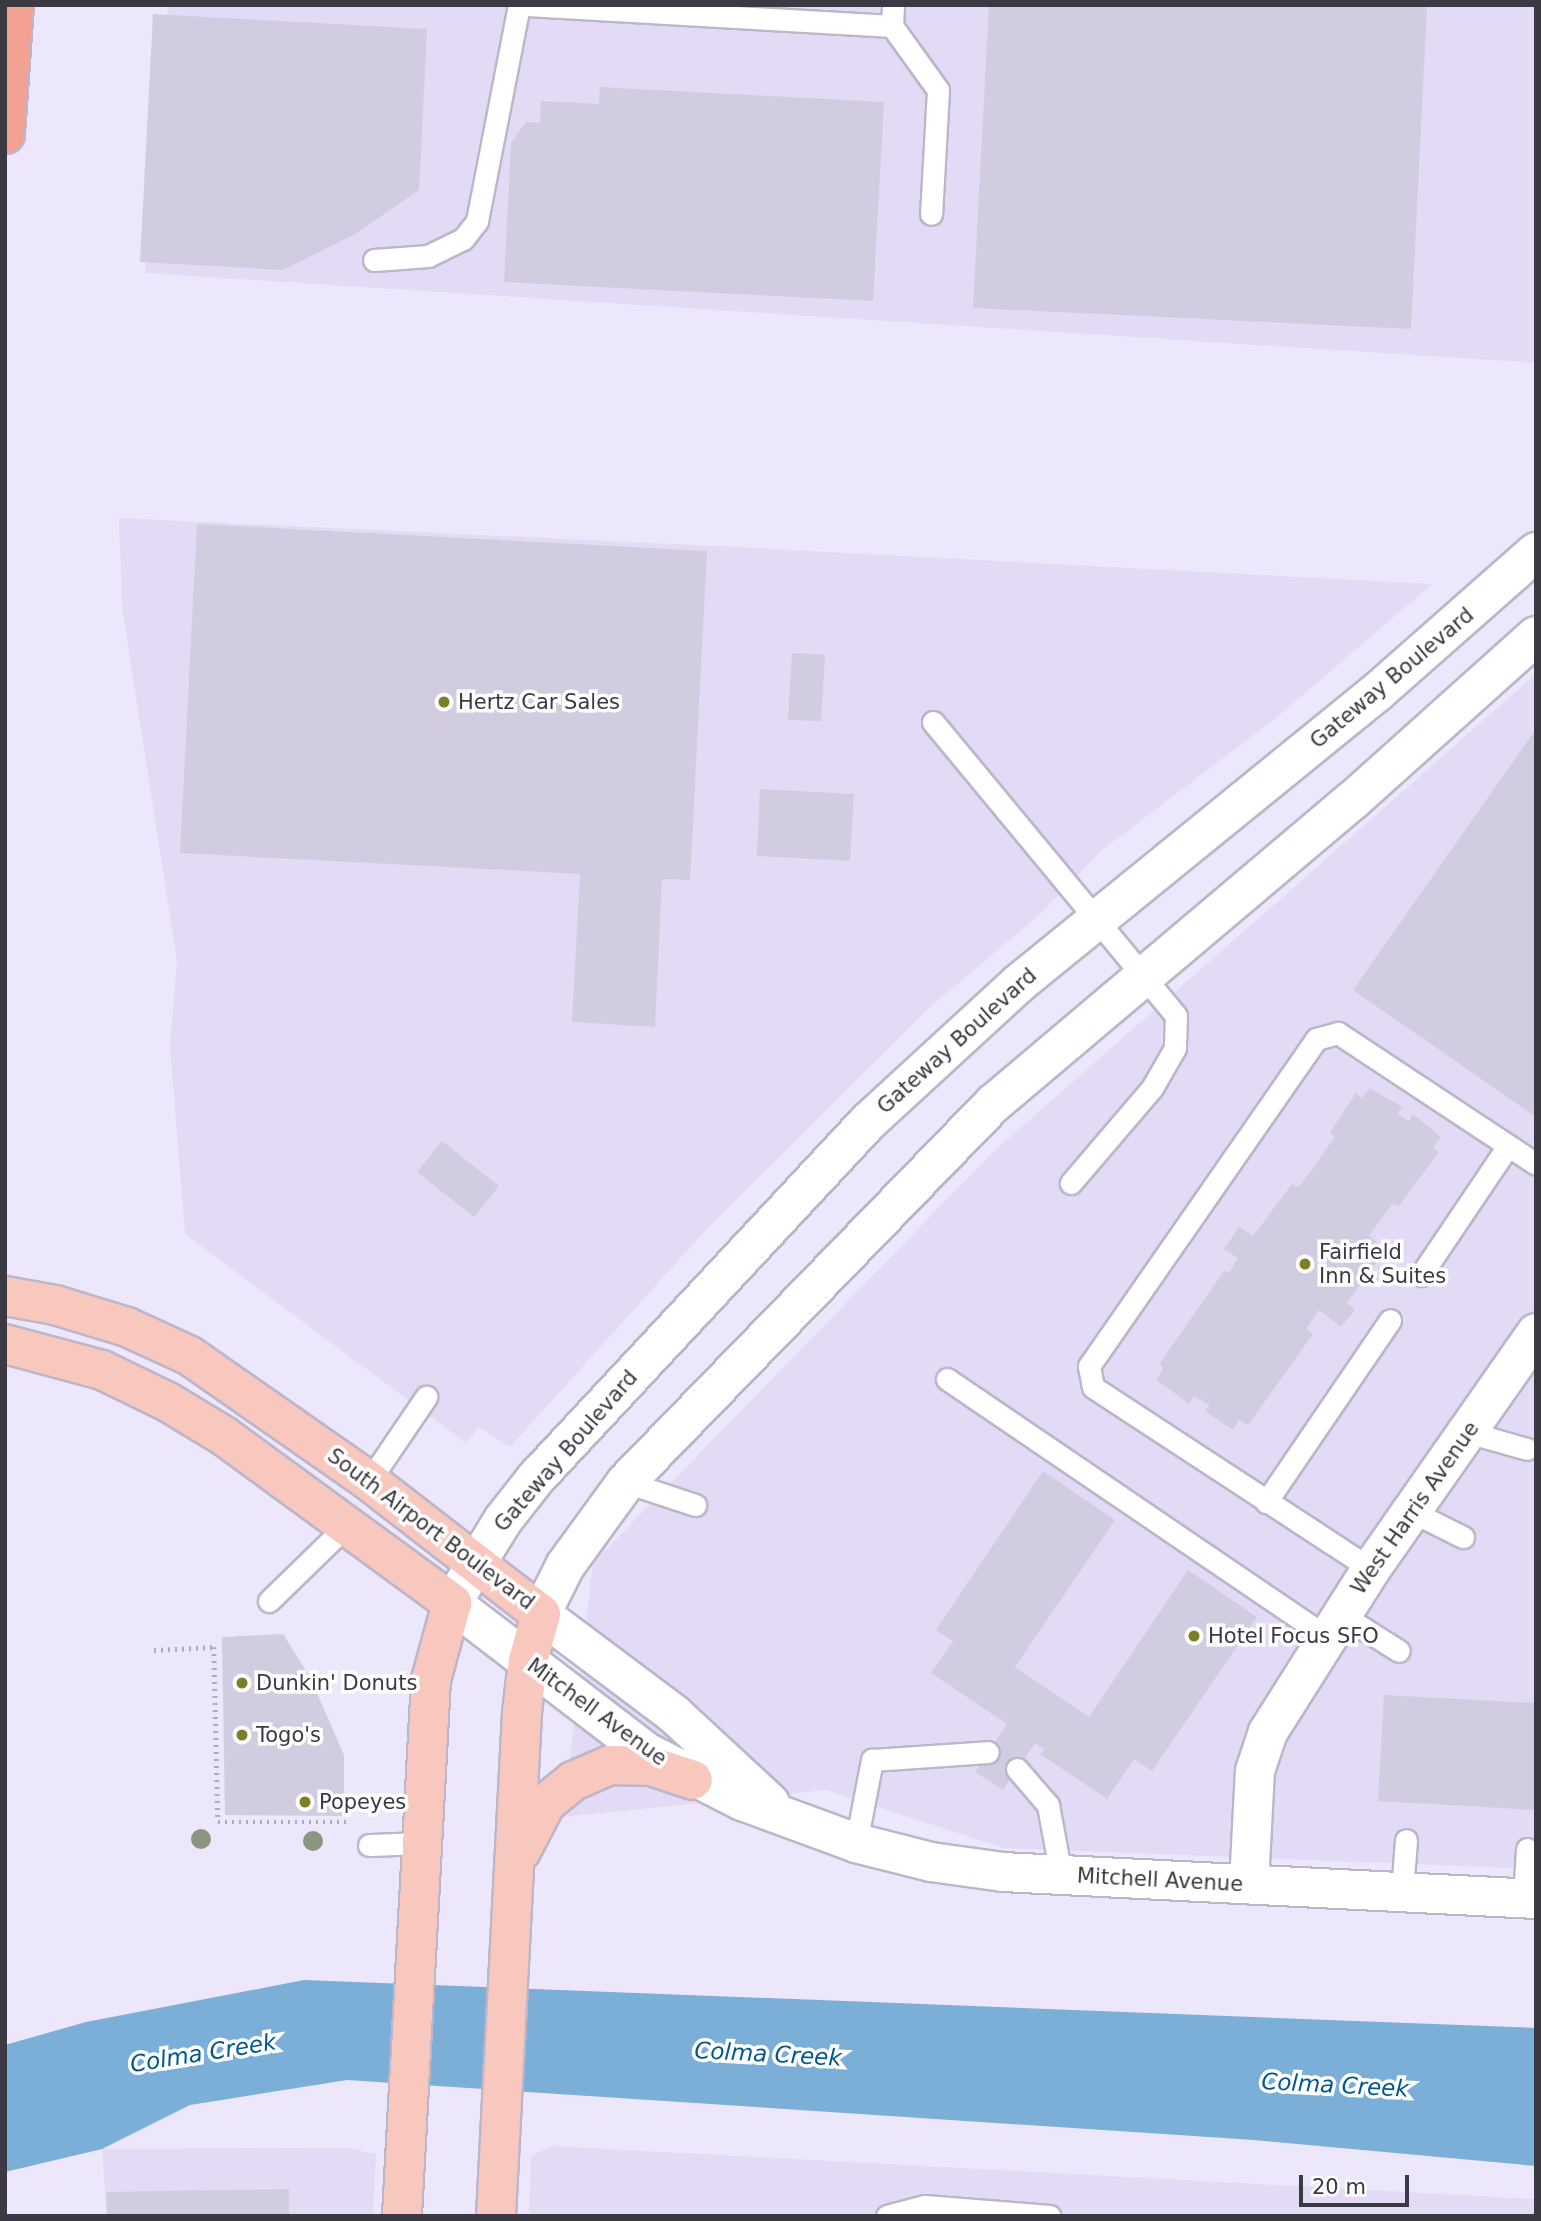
<!DOCTYPE html>
<style>
body{margin:0}
#map{position:relative;width:1541px;height:2221px;overflow:hidden;background:#ede7fc;font-family:"DejaVu Sans",sans-serif}
div>[style]{position:absolute}
[style*='--x']{left:calc(var(--x)*1px);top:calc(var(--y)*1px);width:calc(var(--w)*1px);rotate:calc(var(--a)*1deg)}
.built>*{inset:0;background:#e3daf6}
.water>*{inset:0;background:#7cafd8}
.building>*{inset:0;background:#d2cce1}
.path>*{height:4.5px;margin-top:-2.25px;transform-origin:0;background:repeating-linear-gradient(90deg,#afabbb 0 2px,transparent 0 7px)}
.roads{filter:drop-shadow(2px 0 #bcb6ca) drop-shadow(-2px 0 #bcb6ca) drop-shadow(0 2px #bcb6ca) drop-shadow(0 -2px #bcb6ca)}
.lane>*{height:21px;margin:-10.5px;padding:0 10.5px;transform-origin:10.5px;border-radius:10.5px;background:#fff}
.street>*{height:38px;margin:-19px;padding:0 19px;transform-origin:19px;border-radius:19px;background:#fff}
.secondary>*{height:38px;margin:-19px;padding:0 19px;transform-origin:19px;border-radius:19px;background:#fff}
.primary>*{height:38px;margin:-19px;padding:0 19px;transform-origin:19px;border-radius:19px;background:#f8c7be}
.highway>*{height:38px;margin:-19px;padding:0 19px;transform-origin:19px;border-radius:19px;background:#f3a192}
.trees>*{width:20px;height:20px;margin:-10px;border-radius:50%;background:#8c967e}
.dots>*{width:19px;height:19px;translate:-50% -50%;box-sizing:border-box;border:4px solid #fff;border-radius:50%}
span{translate:-50% -50%;white-space:nowrap;text-align:center;line-height:1.15;-webkit-text-stroke:7px #fff;paint-order:stroke}
.street-label{font-size:21px;color:#3b3941}
.poi-label{font-size:21px;color:#3b3941}
.left{translate:0 -50%;text-align:left}
.water-label{font-size:23px;color:#00598d;font-style:italic}
.frame{position:absolute;inset:0;border:7px solid #3b3941;pointer-events:none}
.scale{position:absolute;left:1299px;top:2175px;width:110px;height:32px;box-sizing:border-box;border:4px solid #3b3941;border-top:0;padding-left:9px;font-size:21px;line-height:24px;white-space:nowrap;color:#3b3941;-webkit-text-stroke:5px #fff;paint-order:stroke}
</style>
<div id="map">
<div class="built">
<div style="clip-path:polygon(168px 5px,1536px 5px,1536px 363px,145px 273px)"></div>
<div style="clip-path:polygon(119px 518px,736px 547px,1432px 584px,1276px 718px,1102px 850px,1038px 916px,931px 1006px,704px 1232px,510px 1447px,479px 1427px,466px 1443px,185px 1234px,170px 1047px,177px 961px,122px 607px)"></div>
<div style="clip-path:polygon(1536px 674px,1536px 1869px,1004px 1848px,826px 1790px,563px 1817px,593px 1563px,992px 1153px)"></div>
<div style="clip-path:polygon(552px 2146px,1536px 2199px,1536px 2216px,529px 2216px,531px 2156px)"></div>
<div style="clip-path:polygon(346px 2148px,376px 2154px,373px 2216px,107px 2216px,102px 2149px)"></div>
</div>
<div class="water">
<div style="clip-path:polygon(304px 1980px,1536px 2028px,1536px 2166px,1254px 2140px,347px 2080px,190px 2105px,102px 2149px,5px 2172px,5px 2045px,86px 2022px)"></div>
</div>
<div class="building">
<div style="clip-path:polygon(989px 5px,1427px 5px,1411px 329px,973px 308px)"></div>
<div style="clip-path:polygon(153px 14px,427px 29px,419px 190px,355px 234px,283px 270px,140px 262px)"></div>
<div style="clip-path:polygon(600px 87px,884px 102px,873px 301px,504px 282px,511px 143px,526px 122px,540px 123px,541px 101px,599px 104px)"></div>
<div style="clip-path:polygon(197px 524px,707px 551px,690px 880px,662px 879px,655px 1027px,572px 1022px,580px 874px,180px 853px)"></div>
<div style="clip-path:polygon(792px 653px,825px 655px,821px 721px,788px 720px)"></div>
<div style="clip-path:polygon(1536px 729px,1536px 1117px,1353px 990px)"></div>
<div style="clip-path:polygon(760px 789px,854px 794px,850px 861px,757px 856px)"></div>
<div style="clip-path:polygon(1370px 1088px,1402px 1107px,1398px 1114px,1409px 1121px,1413px 1114px,1441px 1137px,1433px 1148px,1439px 1152px,1399px 1206px,1392px 1204px,1369px 1236px,1386px 1249px,1347px 1303px,1355px 1309px,1341px 1327px,1319px 1310px,1306px 1329px,1313px 1334px,1248px 1425px,1239px 1420px,1233px 1430px,1205px 1411px,1210px 1405px,1194px 1396px,1189px 1404px,1157px 1380px,1163px 1368px,1160px 1363px,1224px 1271px,1230px 1272px,1238px 1258px,1224px 1249px,1239px 1227px,1253px 1236px,1292px 1184px,1299px 1187px,1335px 1137px,1330px 1132px,1356px 1093px,1362px 1098px)"></div>
<div style="clip-path:polygon(442px 1141px,499px 1186px,474px 1217px,417px 1172px)"></div>
<div style="clip-path:polygon(1043px 1471px,1115px 1520px,1015px 1667px,1089px 1717px,1188px 1570px,1257px 1617px,1152px 1771px,1134px 1759px,1107px 1799px,1040px 1754px,1044px 1749px,1035px 1743px,1003px 1790px,975px 1772px,1007px 1724px,931px 1673px,953px 1641px,936px 1630px)"></div>
<div style="clip-path:polygon(283px 1634px,310px 1677px,344px 1755px,344px 1816px,225px 1815px,222px 1637px)"></div>
<div style="clip-path:polygon(1384px 1695px,1536px 1703px,1536px 1810px,1378px 1801px)"></div>
<div style="clip-path:polygon(289px 2189px,289px 2216px,107px 2216px,106px 2192px)"></div>
</div>
<div class="path">
<div style="--x:154;--y:1650;--w:60;--a:-2.9"></div>
<div style="--x:214;--y:1647;--w:175;--a:88.7"></div>
<div style="--x:218;--y:1822;--w:131;--a:0"></div>
</div>
<div class="roads">
<div class="lane">
<div style="--x:527;--y:5;--w:366;--a:3.3"></div>
<div style="--x:892;--y:26;--w:21;--a:-87"></div>
<div style="--x:892;--y:26;--w:79;--a:54.3"></div>
<div style="--x:938;--y:90;--w:124;--a:93.2"></div>
<div style="--x:374;--y:260;--w:54;--a:-4.2"></div>
<div style="--x:428;--y:256;--w:39;--a:-26"></div>
<div style="--x:463;--y:239;--w:23;--a:-52"></div>
<div style="--x:477;--y:221;--w:220;--a:-79"></div>
<div style="--x:933;--y:722;--w:381;--a:50.4"></div>
<div style="--x:1176;--y:1016;--w:32;--a:92"></div>
<div style="--x:1175;--y:1048;--w:46;--a:119.9"></div>
<div style="--x:1152;--y:1088;--w:125;--a:130.5"></div>
<div style="--x:1421;--y:1275;--w:156;--a:-56"></div>
<div style="--x:947;--y:1379;--w:459;--a:34.2"></div>
<div style="--x:1467;--y:1432;--w:62;--a:15.8"></div>
<div style="--x:369;--y:1481;--w:102;--a:-55.8"></div>
<div style="--x:626;--y:1482;--w:73;--a:18.4"></div>
<div style="--x:1266;--y:1502;--w:220;--a:-55.7"></div>
<div style="--x:1413;--y:1512;--w:56;--a:26.6"></div>
<div style="--x:1371;--y:1569;--w:332;--a:-146.8"></div>
<div style="--x:1093;--y:1387;--w:21;--a:-101"></div>
<div style="--x:1089;--y:1366;--w:398;--a:-55.2"></div>
<div style="--x:1316;--y:1039;--w:23;--a:-15"></div>
<div style="--x:1338;--y:1033;--w:237;--a:33.5"></div>
<div style="--x:269;--y:1601;--w:107;--a:-44.2"></div>
<div style="--x:1342;--y:1615;--w:67;--a:32.3"></div>
<div style="--x:1017;--y:1769;--w:48;--a:49.3"></div>
<div style="--x:1048;--y:1805;--w:71;--a:79.5"></div>
<div style="--x:856;--y:1843;--w:85;--a:-79.1"></div>
<div style="--x:872;--y:1760;--w:116;--a:-3.9"></div>
<div style="--x:369;--y:1845;--w:53;--a:-2.2"></div>
<div style="--x:1402;--y:1892;--w:52;--a:-85.6"></div>
<div style="--x:1524;--y:1898;--w:49;--a:-86.5"></div>
<div style="--x:887;--y:2216;--w:39;--a:-15"></div>
<div style="--x:925;--y:2206;--w:125;--a:4.6"></div>
</div>
<div class="street">
<div style="--x:1249;--y:1884;--w:113;--a:-87"></div>
<div style="--x:1255;--y:1771;--w:41;--a:-71.6"></div>
<div style="--x:1268;--y:1732;--w:193;--a:-57.7"></div>
<div style="--x:1371;--y:1569;--w:288;--a:-55"></div>
</div>
<div class="secondary">
<div style="--x:1536;--y:552;--w:213;--a:138.6"></div>
<div style="--x:1376;--y:693;--w:461;--a:140.9"></div>
<div style="--x:1018;--y:984;--w:204;--a:137.4"></div>
<div style="--x:868;--y:1122;--w:487;--a:133"></div>
<div style="--x:536;--y:1478;--w:53;--a:128.2"></div>
<div style="--x:503;--y:1520;--w:97;--a:121.6"></div>
<div style="--x:452;--y:1603;--w:245;--a:37.5"></div>
<div style="--x:646;--y:1752;--w:108;--a:27"></div>
<div style="--x:742;--y:1801;--w:121;--a:20.2"></div>
<div style="--x:856;--y:1843;--w:77;--a:14.2"></div>
<div style="--x:931;--y:1862;--w:73;--a:7.9"></div>
<div style="--x:1003;--y:1872;--w:534;--a:2.9"></div>
<div style="--x:770;--y:1803;--w:131;--a:-137.2"></div>
<div style="--x:674;--y:1714;--w:166;--a:-143.1"></div>
<div style="--x:541;--y:1614;--w:54;--a:-63.4"></div>
<div style="--x:565;--y:1566;--w:104;--a:-54"></div>
<div style="--x:626;--y:1482;--w:527;--a:-45.85"></div>
<div style="--x:993;--y:1104;--w:470;--a:-40.2"></div>
<div style="--x:1352;--y:801;--w:247;--a:-41.9"></div>
</div>
<div class="primary">
<div style="--x:5;--y:1296;--w:51;--a:10.2"></div>
<div style="--x:55;--y:1305;--w:75;--a:17"></div>
<div style="--x:127;--y:1327;--w:69;--a:24.7"></div>
<div style="--x:190;--y:1356;--w:218;--a:34.9"></div>
<div style="--x:369;--y:1481;--w:217;--a:37.7"></div>
<div style="--x:541;--y:1614;--w:49;--a:105.5"></div>
<div style="--x:528;--y:1661;--w:52;--a:96.6"></div>
<div style="--x:522;--y:1713;--w:504;--a:92.96"></div>
<div style="--x:5;--y:1344;--w:100;--a:15"></div>
<div style="--x:102;--y:1370;--w:73;--a:25.9"></div>
<div style="--x:168;--y:1402;--w:66;--a:31.3"></div>
<div style="--x:224;--y:1436;--w:283;--a:36.2"></div>
<div style="--x:452;--y:1603;--w:80;--a:105.3"></div>
<div style="--x:431;--y:1680;--w:537;--a:93.1"></div>
<div style="--x:521;--y:1851;--w:54;--a:-62.5"></div>
<div style="--x:546;--y:1803;--w:35;--a:-39"></div>
<div style="--x:573;--y:1781;--w:40;--a:-23.4"></div>
<div style="--x:610;--y:1765;--w:41;--a:1.4"></div>
<div style="--x:651;--y:1766;--w:44;--a:18.4"></div>
</div>
<div class="highway">
<div style="--x:5;--y:134;--w:129;--a:-86"></div>
</div>
</div>
<div class="trees">
<div style="left:201px;top:1839px"></div>
<div style="left:313px;top:1841px"></div>
</div>
<div class="dots">
<div style="left:444px;top:702px;background:#7e7e27"></div>
<div style="left:1305px;top:1264px;background:#7e7e27"></div>
<div style="left:1194px;top:1636px;background:#7e7e27"></div>
<div style="left:242px;top:1683px;background:#7e7e27"></div>
<div style="left:242px;top:1735px;background:#7e7e27"></div>
<div style="left:305px;top:1802px;background:#7e7e27"></div>
</div>
<div class="street-label">
<span style="left:1392px;top:678px;rotate:-40deg">Gateway Boulevard</span>
<span style="left:957px;top:1041px;rotate:-42deg">Gateway Boulevard</span>
<span style="left:566px;top:1451px;rotate:-49deg">Gateway Boulevard</span>
<span style="left:1415px;top:1508px;rotate:-55deg">West Harris Avenue</span>
<span style="left:431px;top:1529px;rotate:37deg">South Airport Boulevard</span>
<span style="left:597px;top:1712px;rotate:36deg">Mitchell Avenue</span>
<span style="left:1160px;top:1880px;rotate:3deg">Mitchell Avenue</span>
</div>
<div class="poi-label">
<span class="left" style="left:458px;top:702px">Hertz Car Sales</span>
<span class="left" style="left:1319px;top:1264px">Fairfield<br>Inn &amp; Suites</span>
<span class="left" style="left:1208px;top:1636px">Hotel Focus SFO</span>
<span class="left" style="left:256px;top:1683px">Dunkin' Donuts</span>
<span class="left" style="left:256px;top:1735px">Togo's</span>
<span class="left" style="left:319px;top:1802px">Popeyes</span>
</div>
<div class="water-label">
<span style="left:203px;top:2053px;rotate:-9deg">Colma Creek</span>
<span style="left:768px;top:2054px;rotate:3deg">Colma Creek</span>
<span style="left:1335px;top:2085px;rotate:3deg">Colma Creek</span>
</div>
<div class="frame"></div>
<div class="scale">20 m</div>
</div>
